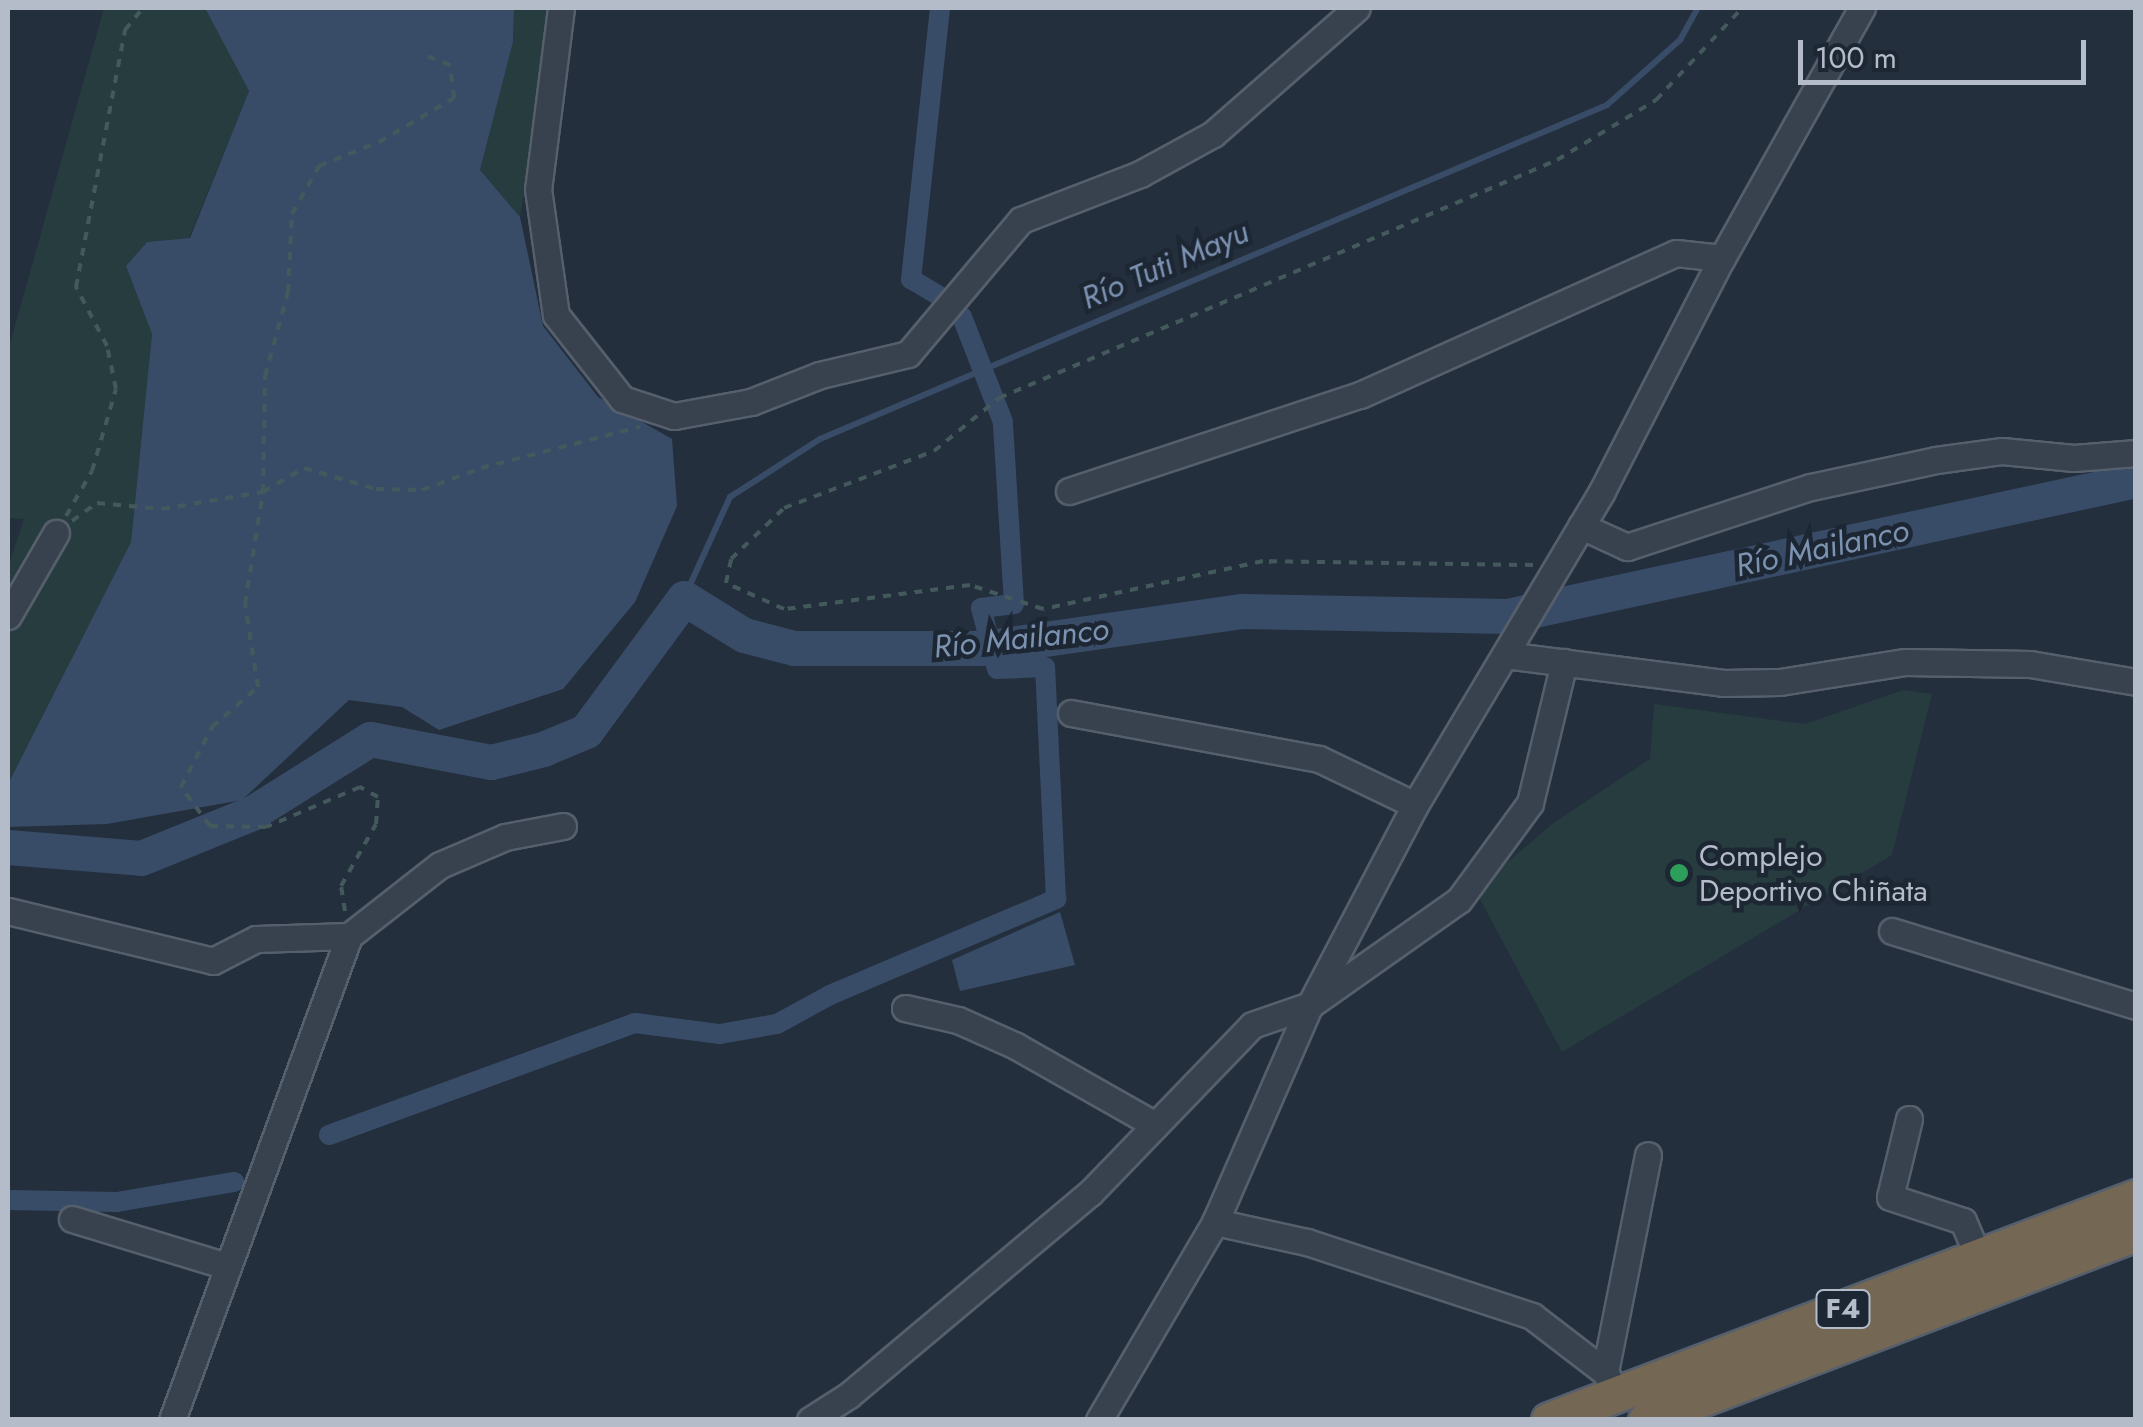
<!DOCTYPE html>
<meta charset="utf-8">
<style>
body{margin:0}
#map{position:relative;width:2143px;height:1427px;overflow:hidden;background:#242f3e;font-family:Jost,sans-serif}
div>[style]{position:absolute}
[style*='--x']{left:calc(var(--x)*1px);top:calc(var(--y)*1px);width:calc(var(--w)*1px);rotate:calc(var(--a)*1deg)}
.green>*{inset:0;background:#263c3f}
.water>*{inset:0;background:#394c67}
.stream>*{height:6px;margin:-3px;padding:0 3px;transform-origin:3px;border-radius:3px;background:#394c67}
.canal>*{height:20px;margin:-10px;padding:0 10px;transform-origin:10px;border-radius:10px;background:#394c67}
.river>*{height:35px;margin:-17.5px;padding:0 17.5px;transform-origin:17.5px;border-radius:17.5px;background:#394c67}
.path>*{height:4px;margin-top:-2px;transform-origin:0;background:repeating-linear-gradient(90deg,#44595c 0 8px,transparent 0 16px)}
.roads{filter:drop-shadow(2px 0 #565f6c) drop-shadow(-2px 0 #565f6c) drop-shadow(0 2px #565f6c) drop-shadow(0 -2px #565f6c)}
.minor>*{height:25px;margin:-12.5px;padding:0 12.5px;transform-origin:12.5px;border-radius:12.5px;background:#38414e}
.highway>*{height:35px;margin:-17.5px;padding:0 17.5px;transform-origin:17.5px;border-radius:17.5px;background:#746855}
.dots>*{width:28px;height:28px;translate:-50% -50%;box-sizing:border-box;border:5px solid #1d2633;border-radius:50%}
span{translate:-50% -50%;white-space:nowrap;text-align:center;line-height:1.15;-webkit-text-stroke:9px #1d2633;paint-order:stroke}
.shield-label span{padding:2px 8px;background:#1d2633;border:2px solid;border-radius:8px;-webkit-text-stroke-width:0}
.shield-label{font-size:28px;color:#b4bcc9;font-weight:700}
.poi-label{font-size:30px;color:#b4bcc9}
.left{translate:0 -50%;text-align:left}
.water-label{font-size:32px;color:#7c92b1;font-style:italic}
.frame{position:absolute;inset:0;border:10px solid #b4bcc9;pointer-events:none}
.scale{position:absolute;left:1798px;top:40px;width:288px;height:45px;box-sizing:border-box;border:5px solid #b4bcc9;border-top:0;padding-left:12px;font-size:30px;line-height:35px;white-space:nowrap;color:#b4bcc9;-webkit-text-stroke:8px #1d2633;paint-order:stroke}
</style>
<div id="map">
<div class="green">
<div style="clip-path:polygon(104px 8px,205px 8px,249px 91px,189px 238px,147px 242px,126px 266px,152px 334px,131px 542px,8px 784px,8px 567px,24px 519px,8px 518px,8px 351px)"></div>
<div style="clip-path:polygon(514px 8px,548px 8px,548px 56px,520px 217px,480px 170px,513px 42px)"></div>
<div style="clip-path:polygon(1903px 690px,1932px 694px,1892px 855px,1562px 1052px,1475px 890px,1552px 824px,1650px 759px,1654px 704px,1805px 724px)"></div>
</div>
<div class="water">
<div style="clip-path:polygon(205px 8px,514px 8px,513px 42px,480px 170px,520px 217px,543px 326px,598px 397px,672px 439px,677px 506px,635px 602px,563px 689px,439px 730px,402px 707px,349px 700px,242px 800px,107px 824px,8px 827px,8px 784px,131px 542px,152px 334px,126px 266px,147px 242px,190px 238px,249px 91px)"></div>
<div style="clip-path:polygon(1060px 912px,1075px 965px,960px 991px,952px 960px)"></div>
</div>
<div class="stream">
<div style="--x:684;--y:598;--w:111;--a:-65.5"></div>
<div style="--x:730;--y:497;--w:107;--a:-32.8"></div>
<div style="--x:820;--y:439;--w:855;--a:-23"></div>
<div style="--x:1607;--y:105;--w:98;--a:-41.7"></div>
<div style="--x:1680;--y:40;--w:37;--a:-61"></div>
</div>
<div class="canal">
<div style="--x:940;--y:8;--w:273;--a:96.1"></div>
<div style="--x:911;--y:279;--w:35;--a:31"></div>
<div style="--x:329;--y:1135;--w:326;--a:-20.1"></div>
<div style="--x:635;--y:1023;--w:86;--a:7.4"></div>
<div style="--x:720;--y:1034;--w:58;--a:-10"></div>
<div style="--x:777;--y:1024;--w:60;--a:-28.7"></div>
<div style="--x:830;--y:995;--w:246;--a:-23"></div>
<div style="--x:1056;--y:899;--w:232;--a:-92.7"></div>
<div style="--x:1045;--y:667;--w:48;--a:177.6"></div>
<div style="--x:997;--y:669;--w:63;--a:-104.7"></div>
<div style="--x:981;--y:608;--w:33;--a:-7"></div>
<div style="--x:1014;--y:604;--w:182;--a:-93.5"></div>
<div style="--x:1003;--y:422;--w:113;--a:-111.3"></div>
<div style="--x:8;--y:1200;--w:109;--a:1.1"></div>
<div style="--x:117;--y:1202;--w:119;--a:-9.7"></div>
</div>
<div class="river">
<div style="--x:8;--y:847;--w:133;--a:4.7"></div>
<div style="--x:141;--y:858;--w:120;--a:-22.1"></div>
<div style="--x:252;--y:813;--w:139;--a:-32.1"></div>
<div style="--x:370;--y:739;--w:123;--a:10.8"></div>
<div style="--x:491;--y:762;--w:54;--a:-14"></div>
<div style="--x:543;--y:749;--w:47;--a:-22.7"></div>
<div style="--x:586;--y:731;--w:165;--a:-53.6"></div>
<div style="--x:684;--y:598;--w:70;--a:31.7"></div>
<div style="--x:744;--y:635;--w:52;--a:14.6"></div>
<div style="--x:794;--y:648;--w:187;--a:0"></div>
<div style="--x:981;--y:648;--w:264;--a:-8.1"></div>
<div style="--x:1242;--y:611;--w:265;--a:1.1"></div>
<div style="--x:1507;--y:616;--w:644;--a:-12.2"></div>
</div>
<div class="path">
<div style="--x:66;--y:516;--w:52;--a:-60"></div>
<div style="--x:92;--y:471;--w:85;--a:-73.7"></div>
<div style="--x:116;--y:389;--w:44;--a:-101.8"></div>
<div style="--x:107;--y:346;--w:67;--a:-117.7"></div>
<div style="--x:76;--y:287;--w:262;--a:-79.2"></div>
<div style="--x:125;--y:30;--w:28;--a:-51"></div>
<div style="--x:72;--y:521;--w:31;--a:-36"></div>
<div style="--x:97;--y:503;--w:65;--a:5.3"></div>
<div style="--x:162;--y:509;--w:102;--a:-9.6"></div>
<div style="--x:263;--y:492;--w:48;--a:-30.3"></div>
<div style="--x:304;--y:468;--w:75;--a:16.3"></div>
<div style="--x:376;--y:489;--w:46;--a:1.2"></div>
<div style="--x:422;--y:490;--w:63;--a:-20.4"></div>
<div style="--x:481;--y:468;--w:164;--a:-14.5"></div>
<div style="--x:1533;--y:565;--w:270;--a:-179.2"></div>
<div style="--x:1263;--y:561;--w:225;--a:167.7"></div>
<div style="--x:1043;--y:609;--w:77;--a:-161.8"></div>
<div style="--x:970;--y:585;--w:188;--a:172.6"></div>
<div style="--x:784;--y:609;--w:64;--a:-155.9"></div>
<div style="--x:726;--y:583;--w:25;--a:-78"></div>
<div style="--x:731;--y:559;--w:74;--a:-43.9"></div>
<div style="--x:784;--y:508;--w:160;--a:-20.8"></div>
<div style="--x:934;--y:451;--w:84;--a:-39.2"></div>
<div style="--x:999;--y:398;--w:607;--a:-23.1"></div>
<div style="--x:1557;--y:160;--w:116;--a:-31.2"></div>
<div style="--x:1656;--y:100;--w:126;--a:-46.9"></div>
<div style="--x:345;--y:911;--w:25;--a:-99"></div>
<div style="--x:341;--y:886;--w:71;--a:-60.6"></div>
<div style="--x:376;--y:824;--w:27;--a:-86"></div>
<div style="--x:378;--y:797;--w:21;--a:-151"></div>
<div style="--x:360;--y:787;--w:102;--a:156.9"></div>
<div style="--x:266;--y:827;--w:56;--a:-179"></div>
<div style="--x:210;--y:826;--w:49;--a:-126.6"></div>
<div style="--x:181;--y:787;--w:68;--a:-62.7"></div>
<div style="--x:212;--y:727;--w:61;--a:-41"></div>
<div style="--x:258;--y:687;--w:84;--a:-98.9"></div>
<div style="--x:245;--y:604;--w:113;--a:-80.9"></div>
<div style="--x:263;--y:492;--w:116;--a:-89"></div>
<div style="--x:265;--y:376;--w:87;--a:-74.7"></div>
<div style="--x:288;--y:292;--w:78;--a:-87.1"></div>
<div style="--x:292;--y:214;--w:55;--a:-60.6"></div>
<div style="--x:319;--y:166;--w:65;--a:-21.8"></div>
<div style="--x:379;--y:142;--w:87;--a:-30.4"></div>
<div style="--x:454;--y:98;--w:33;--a:-97"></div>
<div style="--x:450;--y:65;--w:30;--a:-159"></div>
</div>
<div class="roads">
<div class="minor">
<div style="--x:561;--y:8;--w:182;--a:97.2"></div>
<div style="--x:538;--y:189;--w:127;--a:81.9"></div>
<div style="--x:556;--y:315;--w:107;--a:51.8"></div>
<div style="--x:622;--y:399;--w:55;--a:18.1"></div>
<div style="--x:674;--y:416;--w:78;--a:-10.3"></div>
<div style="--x:751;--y:402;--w:74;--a:-21.4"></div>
<div style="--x:820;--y:375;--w:90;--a:-13.4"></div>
<div style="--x:908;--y:354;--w:175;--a:-49.9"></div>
<div style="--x:1021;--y:220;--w:128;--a:-21.1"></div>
<div style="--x:1140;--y:174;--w:83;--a:-28.7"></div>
<div style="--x:1213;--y:134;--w:191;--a:-41.2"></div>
<div style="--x:1069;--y:491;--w:306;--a:-18.3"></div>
<div style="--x:1360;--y:395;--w:346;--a:-24.2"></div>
<div style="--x:1676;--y:253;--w:46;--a:6.2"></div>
<div style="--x:1581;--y:526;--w:51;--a:24.5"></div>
<div style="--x:1627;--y:547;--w:194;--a:-18.1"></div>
<div style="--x:1811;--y:487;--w:128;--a:-12.2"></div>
<div style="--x:1936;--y:460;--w:67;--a:-7.8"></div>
<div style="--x:2002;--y:451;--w:72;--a:5.6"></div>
<div style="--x:2074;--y:458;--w:62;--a:-4.6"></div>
<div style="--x:8;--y:616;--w:96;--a:-60"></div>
<div style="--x:1505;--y:655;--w:220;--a:7.3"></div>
<div style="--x:1723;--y:683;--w:57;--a:-1"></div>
<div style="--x:1780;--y:682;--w:127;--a:-9.1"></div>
<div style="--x:1905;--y:662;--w:125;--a:0.9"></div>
<div style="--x:2030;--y:664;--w:108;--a:9.6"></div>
<div style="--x:1071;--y:713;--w:252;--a:10.5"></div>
<div style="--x:1319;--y:759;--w:106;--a:25.6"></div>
<div style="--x:8;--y:911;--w:211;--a:13.7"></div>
<div style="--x:213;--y:961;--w:48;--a:-27.1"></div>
<div style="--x:256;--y:939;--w:93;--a:-1.8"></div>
<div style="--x:349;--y:936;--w:115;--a:-38"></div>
<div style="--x:440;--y:865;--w:71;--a:-23.3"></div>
<div style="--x:505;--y:837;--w:59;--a:-10.7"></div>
<div style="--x:1892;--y:931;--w:255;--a:17.1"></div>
<div style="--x:905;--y:1008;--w:54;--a:12.8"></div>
<div style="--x:958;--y:1020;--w:64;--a:24.1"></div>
<div style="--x:1016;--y:1046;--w:160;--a:29.6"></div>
<div style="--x:1909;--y:1119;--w:80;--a:103.7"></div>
<div style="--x:1890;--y:1197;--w:77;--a:18.2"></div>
<div style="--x:1963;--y:1221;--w:39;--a:67"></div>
<div style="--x:72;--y:1219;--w:162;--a:16.9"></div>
<div style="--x:1215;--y:1222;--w:94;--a:12.3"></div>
<div style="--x:1307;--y:1242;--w:237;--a:18.2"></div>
<div style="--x:1532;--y:1316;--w:92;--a:37.5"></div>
<div style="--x:1605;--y:1372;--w:26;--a:61"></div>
<div style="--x:1605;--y:1372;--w:221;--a:-78.8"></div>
<div style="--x:172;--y:1420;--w:515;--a:-69.91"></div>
<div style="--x:810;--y:1420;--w:46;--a:-32.7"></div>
<div style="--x:849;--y:1395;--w:314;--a:-40"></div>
<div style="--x:1090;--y:1193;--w:233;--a:-46"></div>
<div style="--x:1252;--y:1025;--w:61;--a:-19"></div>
<div style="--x:1310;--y:1005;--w:182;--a:-35.2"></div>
<div style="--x:1459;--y:900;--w:120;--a:-53.8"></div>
<div style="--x:1530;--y:803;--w:145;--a:-76.4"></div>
<div style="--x:1099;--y:1420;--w:229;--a:-59.6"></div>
<div style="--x:1215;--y:1222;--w:237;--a:-66.4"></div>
<div style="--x:1310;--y:1005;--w:226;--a:-62.3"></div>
<div style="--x:1415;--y:805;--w:365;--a:-59.2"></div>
<div style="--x:1602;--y:491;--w:262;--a:-62.8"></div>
<div style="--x:1722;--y:258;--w:287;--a:-60.8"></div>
</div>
<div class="highway">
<div style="--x:1549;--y:1420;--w:628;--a:-20.8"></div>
<div style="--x:1646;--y:1420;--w:524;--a:-20.89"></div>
</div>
</div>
<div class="dots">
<div style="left:1679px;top:873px;background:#2e9e5b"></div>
</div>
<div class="shield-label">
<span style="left:1843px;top:1309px">F4</span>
</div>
<div class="poi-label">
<span class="left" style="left:1699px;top:873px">Complejo<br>Deportivo Chiñata</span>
</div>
<div class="water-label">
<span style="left:1165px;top:265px;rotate:-23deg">Río Tuti Mayu</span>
<span style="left:1822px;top:548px;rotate:-12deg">Río Mailanco</span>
<span style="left:1021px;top:638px;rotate:-6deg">Río Mailanco</span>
</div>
<div class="frame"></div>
<div class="scale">100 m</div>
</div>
